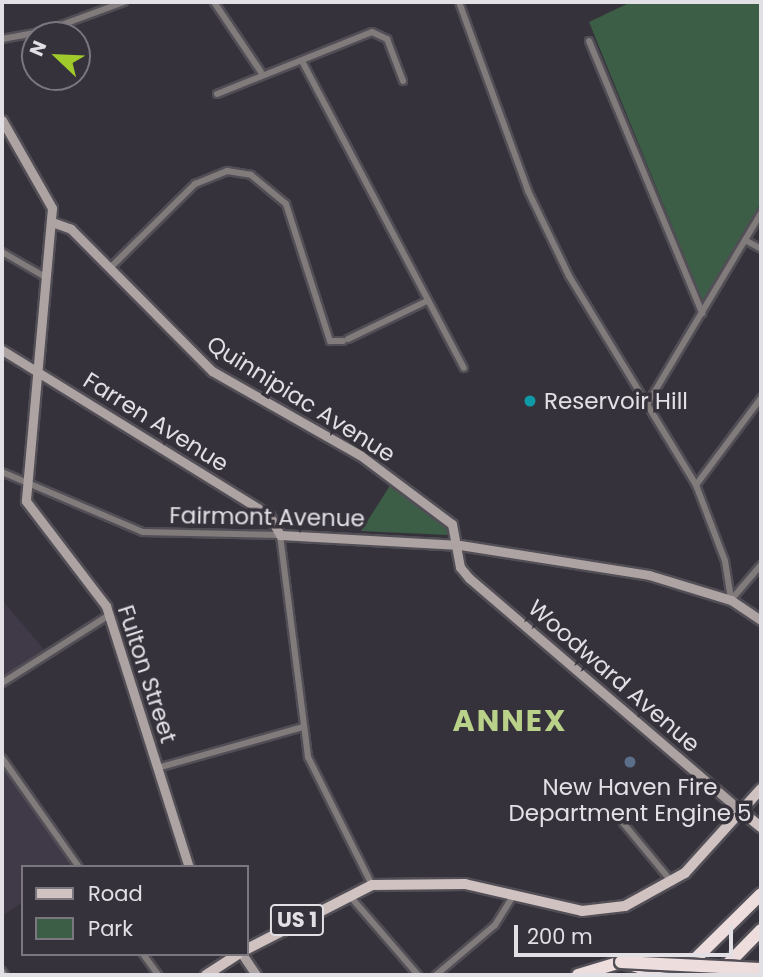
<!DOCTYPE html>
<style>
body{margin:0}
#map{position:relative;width:763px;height:977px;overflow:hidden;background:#36323b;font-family:Poppins,sans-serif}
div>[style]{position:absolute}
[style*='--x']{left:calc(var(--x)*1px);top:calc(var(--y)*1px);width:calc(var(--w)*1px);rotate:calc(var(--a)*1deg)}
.built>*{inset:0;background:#403948}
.green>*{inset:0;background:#3c5d46}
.roads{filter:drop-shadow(2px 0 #524e56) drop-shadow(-2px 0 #524e56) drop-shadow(0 2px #524e56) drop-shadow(0 -2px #524e56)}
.street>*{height:6px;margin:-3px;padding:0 3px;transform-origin:3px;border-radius:3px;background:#817b7b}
.secondary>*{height:9px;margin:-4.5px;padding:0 4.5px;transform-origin:4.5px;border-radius:4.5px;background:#ada3a3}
.primary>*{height:10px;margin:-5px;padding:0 5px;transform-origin:5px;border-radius:5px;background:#cfc2c1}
.highway>*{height:12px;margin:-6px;padding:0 6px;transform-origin:6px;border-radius:6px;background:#eddedd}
.bridges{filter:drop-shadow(2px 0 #524e56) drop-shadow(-2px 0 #524e56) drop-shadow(0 2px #524e56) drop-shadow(0 -2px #524e56)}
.highway-bridge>*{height:12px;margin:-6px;padding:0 6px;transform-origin:6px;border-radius:6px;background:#eddedd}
.dots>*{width:19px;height:19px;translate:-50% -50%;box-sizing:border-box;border:4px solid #36323b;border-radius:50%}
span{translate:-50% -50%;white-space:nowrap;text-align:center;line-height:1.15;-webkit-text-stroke:7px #36323b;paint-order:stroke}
.shield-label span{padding:2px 5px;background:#36323b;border:2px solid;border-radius:5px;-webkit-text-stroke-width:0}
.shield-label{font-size:21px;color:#e2dfe5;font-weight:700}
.street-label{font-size:23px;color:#e2dfe5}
.poi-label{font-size:23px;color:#e2dfe5}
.left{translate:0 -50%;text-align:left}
.district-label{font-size:30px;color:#b9d188;font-weight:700;letter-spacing:2px}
.frame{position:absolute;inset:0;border:4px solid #e2dfe5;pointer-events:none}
.legend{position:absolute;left:21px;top:865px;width:228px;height:91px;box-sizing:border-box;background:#36323b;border:2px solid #7b777f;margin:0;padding:9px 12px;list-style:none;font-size:21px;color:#e2dfe5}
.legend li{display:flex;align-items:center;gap:14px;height:35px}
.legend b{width:35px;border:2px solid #7b777f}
.north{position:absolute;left:21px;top:21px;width:70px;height:70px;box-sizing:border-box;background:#36323b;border:2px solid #7b777f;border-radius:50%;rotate:293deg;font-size:19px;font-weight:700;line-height:28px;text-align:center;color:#e2dfe5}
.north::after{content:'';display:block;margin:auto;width:24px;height:32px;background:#a0c92b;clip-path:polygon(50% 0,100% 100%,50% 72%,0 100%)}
.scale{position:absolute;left:514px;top:925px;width:219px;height:32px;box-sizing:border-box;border:4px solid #e2dfe5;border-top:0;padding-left:9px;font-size:21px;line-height:24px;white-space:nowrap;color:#e2dfe5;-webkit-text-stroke:5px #36323b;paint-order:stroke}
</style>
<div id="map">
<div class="built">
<div style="clip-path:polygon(2px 600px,47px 653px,2px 683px)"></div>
<div style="clip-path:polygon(2px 758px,76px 867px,23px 867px,23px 902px,2px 916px)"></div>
</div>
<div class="green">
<div style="clip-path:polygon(631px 2px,761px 2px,761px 203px,703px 302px,589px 22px)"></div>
<div style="clip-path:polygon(391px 484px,447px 525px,447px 535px,361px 531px)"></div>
</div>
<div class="roads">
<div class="street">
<div style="--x:214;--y:2;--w:84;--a:56.1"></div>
<div style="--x:459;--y:2;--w:201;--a:69.9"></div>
<div style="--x:528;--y:191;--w:94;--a:64.2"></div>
<div style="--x:569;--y:276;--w:245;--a:58.7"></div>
<div style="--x:696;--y:485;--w:81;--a:69.1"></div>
<div style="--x:725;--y:561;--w:39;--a:81"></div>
<div style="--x:2;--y:39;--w:44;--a:-10.5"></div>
<div style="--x:45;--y:31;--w:84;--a:-20.2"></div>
<div style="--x:589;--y:41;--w:295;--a:67.4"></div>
<div style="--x:302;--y:61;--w:347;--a:62.2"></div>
<div style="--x:217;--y:94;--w:167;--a:-21.8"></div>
<div style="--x:372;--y:32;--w:17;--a:25"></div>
<div style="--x:387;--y:39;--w:45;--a:69.1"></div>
<div style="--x:745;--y:240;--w:18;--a:29"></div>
<div style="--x:2;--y:252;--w:52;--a:30"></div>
<div style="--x:110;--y:268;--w:120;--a:-44.7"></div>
<div style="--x:195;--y:184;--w:35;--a:-22"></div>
<div style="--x:227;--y:171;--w:24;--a:9"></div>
<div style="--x:251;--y:175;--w:45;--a:39.6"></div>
<div style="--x:286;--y:204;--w:144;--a:72.2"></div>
<div style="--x:330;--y:341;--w:13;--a:0"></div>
<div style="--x:348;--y:339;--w:88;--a:-25.7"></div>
<div style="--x:646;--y:406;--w:225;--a:-59.2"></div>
<div style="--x:2;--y:472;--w:153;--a:23.1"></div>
<div style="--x:143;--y:532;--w:137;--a:1.3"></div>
<div style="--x:280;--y:535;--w:224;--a:82.8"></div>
<div style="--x:308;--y:757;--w:143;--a:63.4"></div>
<div style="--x:696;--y:485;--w:109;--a:-53.2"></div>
<div style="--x:731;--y:600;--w:46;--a:-49.4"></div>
<div style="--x:2;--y:683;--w:127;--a:-32.4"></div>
<div style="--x:2;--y:758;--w:133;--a:54.8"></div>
<div style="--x:157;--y:768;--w:152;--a:-15.7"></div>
<div style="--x:623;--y:823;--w:77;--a:50.3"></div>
<div style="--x:349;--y:895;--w:106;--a:49.2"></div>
<div style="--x:143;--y:954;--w:26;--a:54"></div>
<div style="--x:2;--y:971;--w:5;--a:53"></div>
<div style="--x:436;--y:975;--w:77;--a:-40.3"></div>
<div style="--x:495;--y:925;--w:34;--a:-58"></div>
</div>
<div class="secondary">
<div style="--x:2;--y:120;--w:101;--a:60.4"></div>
<div style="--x:52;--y:208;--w:294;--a:95.1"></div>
<div style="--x:26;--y:501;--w:132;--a:52.7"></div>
<div style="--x:106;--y:606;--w:274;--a:72.4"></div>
<div style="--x:52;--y:222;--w:20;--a:20"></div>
<div style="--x:71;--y:229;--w:200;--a:45.2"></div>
<div style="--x:212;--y:371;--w:170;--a:29.6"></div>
<div style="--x:360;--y:455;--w:115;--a:36.9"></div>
<div style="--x:452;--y:524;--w:44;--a:79.5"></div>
<div style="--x:460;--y:567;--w:14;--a:51"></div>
<div style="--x:469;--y:578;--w:358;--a:40.6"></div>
<div style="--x:2;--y:350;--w:314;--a:31.7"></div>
<div style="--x:269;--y:515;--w:23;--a:61"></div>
<div style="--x:280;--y:535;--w:180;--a:3.2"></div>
<div style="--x:460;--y:545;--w:191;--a:9"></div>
<div style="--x:649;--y:575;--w:86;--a:17"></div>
<div style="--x:731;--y:600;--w:36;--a:34"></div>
<div style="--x:242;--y:954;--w:25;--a:56"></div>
</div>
<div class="primary">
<div style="--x:741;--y:811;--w:26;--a:39"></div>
<div style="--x:247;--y:949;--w:140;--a:-27.1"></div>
<div style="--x:372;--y:885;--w:93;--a:-0.6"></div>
<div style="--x:465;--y:884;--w:120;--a:13"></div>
<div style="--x:582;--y:911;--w:43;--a:-6.6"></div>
<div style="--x:625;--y:906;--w:68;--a:-28.8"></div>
<div style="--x:685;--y:873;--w:113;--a:-47.9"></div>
<div style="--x:206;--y:975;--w:38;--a:-33"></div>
</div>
<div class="highway">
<div style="--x:578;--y:975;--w:45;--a:-16.8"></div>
<div style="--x:621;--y:962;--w:48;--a:15.8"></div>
<div style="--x:679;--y:975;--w:115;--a:-44.6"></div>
<div style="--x:717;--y:975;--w:63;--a:-45.6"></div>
</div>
</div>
<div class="bridges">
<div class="highway-bridge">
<div style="--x:621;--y:962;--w:139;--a:2.9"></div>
</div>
</div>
<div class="dots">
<div style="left:530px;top:401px;background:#0f9aa8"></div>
<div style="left:630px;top:762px;background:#5c6f8a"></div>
</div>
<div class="shield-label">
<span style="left:297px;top:920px">US 1</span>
</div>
<div class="street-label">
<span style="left:301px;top:399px;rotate:32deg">Quinnipiac Avenue</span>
<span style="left:156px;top:422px;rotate:32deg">Farren Avenue</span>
<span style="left:267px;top:517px;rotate:1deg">Fairmont Avenue</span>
<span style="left:147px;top:674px;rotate:72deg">Fulton Street</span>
<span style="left:614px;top:676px;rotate:41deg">Woodward Avenue</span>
</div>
<div class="poi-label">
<span class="left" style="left:544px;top:401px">Reservoir Hill</span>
<span style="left:630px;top:800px">New Haven Fire<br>Department Engine 5</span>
</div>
<div class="district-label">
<span style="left:510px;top:721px">ANNEX</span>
</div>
<div class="frame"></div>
<ul class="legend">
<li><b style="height:9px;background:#cfc2c1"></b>Road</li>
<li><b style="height:19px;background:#3c5d46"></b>Park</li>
</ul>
<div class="north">N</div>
<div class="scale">200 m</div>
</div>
